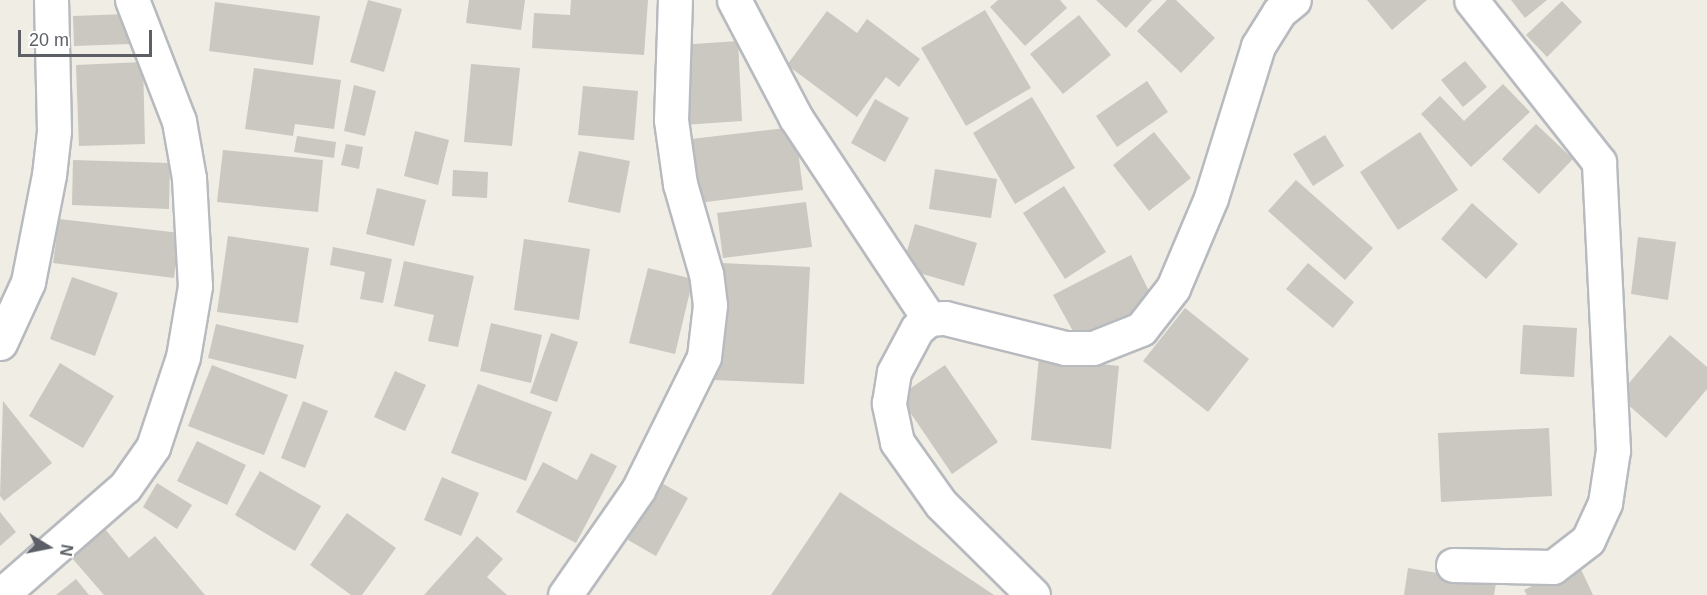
<!DOCTYPE html>
<style>
body{margin:0}
#map{position:relative;width:1707px;height:595px;overflow:hidden;background:#efede4;font-family:Arial,sans-serif}
div>[style]{position:absolute}
[style*='--x']{left:calc(var(--x)*1px);top:calc(var(--y)*1px);width:calc(var(--w)*1px);rotate:calc(var(--a)*1deg)}
.building>*{inset:0;background:#cac8c1}
.roads{filter:drop-shadow(2px 0 #b7babf) drop-shadow(-2px 0 #b7babf) drop-shadow(0 2px #b7babf) drop-shadow(0 -2px #b7babf)}
.street>*{height:33px;margin:-16.5px;padding:0 16.5px;transform-origin:16.5px;border-radius:16.5px;background:#fff}
span{translate:-50% -50%;white-space:nowrap;text-align:center;line-height:1.15;-webkit-text-stroke:4.5px #fff;paint-order:stroke}
.north{position:absolute;left:18px;top:517px;width:60px;height:60px;-webkit-text-stroke:4px #fff;paint-order:stroke;rotate:100deg;font-size:16px;font-weight:700;line-height:24px;text-align:center;color:#5c6066}
.north::after{content:'';display:block;margin:auto;width:21px;height:27px;background:#5c6066;clip-path:polygon(50% 0,100% 100%,50% 72%,0 100%)}
.scale{position:absolute;left:18px;top:30px;width:134px;height:27px;box-sizing:border-box;border:3px solid #5c6066;border-top:0;padding-left:8px;font-size:18px;line-height:21px;white-space:nowrap;color:#5c6066;-webkit-text-stroke:4px #fff;paint-order:stroke}
</style>
<div id="map">
<div class="building">
<div style="clip-path:polygon(368px 0,402px 9px,384px 72px,350px 62px)"></div>
<div style="clip-path:polygon(469px 0,525px 0,521px 30px,466px 23px)"></div>
<div style="clip-path:polygon(571px 0,648px 0,644px 55px,532px 48px,534px 13px,570px 15px)"></div>
<div style="clip-path:polygon(998px 0,1060px 0,1067px 8px,1025px 46px,990px 7px)"></div>
<div style="clip-path:polygon(1096px 0,1152px 0,1126px 28px)"></div>
<div style="clip-path:polygon(1167px 0,1176px 0,1215px 38px,1181px 73px,1137px 31px)"></div>
<div style="clip-path:polygon(1367px 0,1427px 0,1392px 30px)"></div>
<div style="clip-path:polygon(1511px 0,1547px 0,1525px 18px)"></div>
<div style="clip-path:polygon(1562px 1px,1582px 22px,1547px 57px,1526px 35px)"></div>
<div style="clip-path:polygon(215px 2px,320px 16px,313px 65px,209px 51px)"></div>
<div style="clip-path:polygon(985px 10px,1031px 88px,966px 126px,921px 48px)"></div>
<div style="clip-path:polygon(827px 11px,857px 33px,867px 19px,920px 59px,899px 87px,886px 77px,857px 117px,787px 65px)"></div>
<div style="clip-path:polygon(129px 14px,130px 44px,74px 46px,73px 16px)"></div>
<div style="clip-path:polygon(1079px 15px,1111px 55px,1063px 94px,1030px 54px)"></div>
<div style="clip-path:polygon(738px 41px,742px 121px,683px 125px,679px 45px)"></div>
<div style="clip-path:polygon(1465px 61px,1487px 87px,1463px 107px,1441px 80px)"></div>
<div style="clip-path:polygon(143px 62px,145px 144px,79px 146px,76px 65px)"></div>
<div style="clip-path:polygon(471px 64px,520px 68px,512px 146px,464px 142px)"></div>
<div style="clip-path:polygon(254px 68px,341px 80px,334px 129px,295px 124px,293px 136px,245px 129px)"></div>
<div style="clip-path:polygon(1147px 81px,1168px 112px,1117px 147px,1096px 116px)"></div>
<div style="clip-path:polygon(1503px 84px,1530px 112px,1471px 167px,1421px 114px,1440px 96px,1464px 121px)"></div>
<div style="clip-path:polygon(354px 85px,376px 91px,365px 136px,344px 131px)"></div>
<div style="clip-path:polygon(583px 86px,638px 91px,634px 140px,578px 135px)"></div>
<div style="clip-path:polygon(1032px 97px,1075px 168px,1015px 204px,973px 133px)"></div>
<div style="clip-path:polygon(875px 99px,909px 118px,885px 162px,851px 143px)"></div>
<div style="clip-path:polygon(1536px 124px,1573px 159px,1539px 194px,1502px 159px)"></div>
<div style="clip-path:polygon(795px 127px,803px 190px,698px 203px,691px 139px)"></div>
<div style="clip-path:polygon(415px 131px,449px 140px,438px 185px,404px 176px)"></div>
<div style="clip-path:polygon(1154px 132px,1191px 178px,1149px 211px,1113px 165px)"></div>
<div style="clip-path:polygon(1420px 132px,1458px 190px,1398px 230px,1360px 172px)"></div>
<div style="clip-path:polygon(1325px 135px,1344px 166px,1313px 186px,1293px 154px)"></div>
<div style="clip-path:polygon(297px 136px,336px 142px,334px 158px,294px 152px)"></div>
<div style="clip-path:polygon(346px 144px,363px 147px,359px 169px,341px 165px)"></div>
<div style="clip-path:polygon(223px 150px,323px 160px,318px 212px,217px 202px)"></div>
<div style="clip-path:polygon(579px 151px,630px 161px,620px 213px,568px 202px)"></div>
<div style="clip-path:polygon(73px 160px,170px 163px,169px 209px,72px 205px)"></div>
<div style="clip-path:polygon(935px 169px,997px 179px,991px 218px,929px 209px)"></div>
<div style="clip-path:polygon(453px 170px,488px 172px,487px 198px,452px 196px)"></div>
<div style="clip-path:polygon(1296px 180px,1373px 248px,1345px 280px,1268px 211px)"></div>
<div style="clip-path:polygon(1064px 186px,1106px 252px,1065px 279px,1023px 213px)"></div>
<div style="clip-path:polygon(377px 188px,426px 200px,414px 246px,366px 234px)"></div>
<div style="clip-path:polygon(806px 202px,812px 247px,723px 258px,717px 213px)"></div>
<div style="clip-path:polygon(1472px 203px,1518px 244px,1486px 279px,1441px 239px)"></div>
<div style="clip-path:polygon(59px 219px,180px 233px,174px 278px,53px 263px)"></div>
<div style="clip-path:polygon(915px 224px,977px 243px,964px 286px,902px 268px)"></div>
<div style="clip-path:polygon(228px 236px,309px 248px,298px 323px,217px 312px)"></div>
<div style="clip-path:polygon(1638px 237px,1676px 242px,1668px 300px,1631px 294px)"></div>
<div style="clip-path:polygon(524px 239px,590px 249px,579px 320px,514px 310px)"></div>
<div style="clip-path:polygon(333px 247px,392px 259px,383px 303px,360px 299px,365px 272px,330px 265px)"></div>
<div style="clip-path:polygon(1131px 255px,1155px 303px,1079px 342px,1053px 295px)"></div>
<div style="clip-path:polygon(404px 261px,474px 276px,458px 347px,428px 341px,434px 315px,394px 306px)"></div>
<div style="clip-path:polygon(720px 263px,810px 267px,804px 384px,714px 380px)"></div>
<div style="clip-path:polygon(1308px 263px,1354px 302px,1333px 328px,1286px 289px)"></div>
<div style="clip-path:polygon(648px 268px,693px 279px,675px 354px,629px 343px)"></div>
<div style="clip-path:polygon(72px 277px,118px 293px,95px 356px,50px 339px)"></div>
<div style="clip-path:polygon(1185px 308px,1249px 359px,1208px 412px,1143px 361px)"></div>
<div style="clip-path:polygon(491px 323px,542px 335px,531px 383px,480px 371px)"></div>
<div style="clip-path:polygon(216px 324px,304px 345px,296px 379px,208px 358px)"></div>
<div style="clip-path:polygon(1523px 325px,1577px 328px,1574px 377px,1520px 374px)"></div>
<div style="clip-path:polygon(551px 333px,578px 342px,557px 402px,530px 393px)"></div>
<div style="clip-path:polygon(1670px 335px,1707px 367px,1707px 389px,1666px 438px,1618px 396px)"></div>
<div style="clip-path:polygon(1039px 357px,1119px 366px,1111px 449px,1031px 440px)"></div>
<div style="clip-path:polygon(60px 363px,114px 396px,83px 448px,29px 416px)"></div>
<div style="clip-path:polygon(212px 365px,288px 395px,264px 455px,188px 426px)"></div>
<div style="clip-path:polygon(945px 365px,998px 442px,952px 474px,899px 396px)"></div>
<div style="clip-path:polygon(395px 371px,426px 385px,405px 431px,374px 417px)"></div>
<div style="clip-path:polygon(478px 384px,552px 412px,526px 481px,451px 453px)"></div>
<div style="clip-path:polygon(3px 401px,52px 463px,4px 501px,0 496px)"></div>
<div style="clip-path:polygon(303px 401px,328px 411px,305px 468px,281px 458px)"></div>
<div style="clip-path:polygon(1549px 428px,1552px 496px,1441px 502px,1438px 433px)"></div>
<div style="clip-path:polygon(197px 441px,246px 465px,227px 505px,177px 481px)"></div>
<div style="clip-path:polygon(591px 453px,617px 466px,576px 543px,516px 512px,543px 462px,577px 480px)"></div>
<div style="clip-path:polygon(260px 471px,321px 506px,295px 551px,235px 515px)"></div>
<div style="clip-path:polygon(442px 477px,479px 493px,461px 536px,424px 520px)"></div>
<div style="clip-path:polygon(660px 482px,688px 498px,656px 556px,628px 540px)"></div>
<div style="clip-path:polygon(157px 483px,192px 505px,177px 529px,143px 507px)"></div>
<div style="clip-path:polygon(840px 492px,994px 595px,771px 595px)"></div>
<div style="clip-path:polygon(0 512px,16px 532px,0 546px)"></div>
<div style="clip-path:polygon(347px 513px,396px 548px,362px 595px,351px 595px,310px 565px)"></div>
<div style="clip-path:polygon(105px 529px,129px 558px,155px 536px,205px 595px,104px 595px,72px 558px)"></div>
<div style="clip-path:polygon(477px 536px,503px 559px,487px 577px,507px 595px,424px 595px)"></div>
<div style="clip-path:polygon(1578px 563px,1593px 595px,1527px 595px,1524px 590px)"></div>
<div style="clip-path:polygon(1408px 568px,1496px 583px,1494px 595px,1404px 595px)"></div>
<div style="clip-path:polygon(76px 579px,89px 595px,56px 595px)"></div>
</div>
<div class="roads">
<div class="street">
<div style="--x:734;--y:0;--w:133;--a:62.3"></div>
<div style="--x:796;--y:118;--w:241;--a:56.5"></div>
<div style="--x:0;--y:343;--w:67;--a:-65.3"></div>
<div style="--x:28;--y:282;--w:109;--a:-78.9"></div>
<div style="--x:49;--y:175;--w:44;--a:-83.5"></div>
<div style="--x:54;--y:131;--w:131;--a:-91.3"></div>
<div style="--x:1453;--y:565;--w:100;--a:1.1"></div>
<div style="--x:1553;--y:567;--w:44;--a:-37.6"></div>
<div style="--x:1588;--y:540;--w:41;--a:-65.3"></div>
<div style="--x:1605;--y:503;--w:54;--a:-81.4"></div>
<div style="--x:1613;--y:450;--w:288;--a:-92.8"></div>
<div style="--x:1599;--y:162;--w:206;--a:-128.3"></div>
<div style="--x:1;--y:595;--w:164;--a:-41.1"></div>
<div style="--x:125;--y:487;--w:49;--a:-55"></div>
<div style="--x:153;--y:447;--w:95;--a:-71.6"></div>
<div style="--x:183;--y:357;--w:72;--a:-80.4"></div>
<div style="--x:195;--y:286;--w:108;--a:-93.2"></div>
<div style="--x:189;--y:178;--w:58;--a:-100"></div>
<div style="--x:179;--y:121;--w:130;--a:-111.2"></div>
<div style="--x:565;--y:595;--w:128;--a:-55.2"></div>
<div style="--x:638;--y:490;--w:148;--a:-63.6"></div>
<div style="--x:704;--y:357;--w:52;--a:-83.4"></div>
<div style="--x:710;--y:305;--w:31;--a:-97"></div>
<div style="--x:706;--y:274;--w:94;--a:-106.1"></div>
<div style="--x:680;--y:184;--w:65;--a:-98"></div>
<div style="--x:671;--y:120;--w:120;--a:-88.1"></div>
<div style="--x:1033;--y:595;--w:129;--a:-135.3"></div>
<div style="--x:941;--y:504;--w:76;--a:-125.4"></div>
<div style="--x:897;--y:442;--w:40;--a:-102"></div>
<div style="--x:889;--y:403;--w:31;--a:-81"></div>
<div style="--x:894;--y:372;--w:49;--a:-61.9"></div>
<div style="--x:917;--y:329;--w:16;--a:-40"></div>
<div style="--x:929;--y:319;--w:16;--a:-4"></div>
<div style="--x:945;--y:318;--w:124;--a:14"></div>
<div style="--x:1065;--y:348;--w:28;--a:0"></div>
<div style="--x:1093;--y:348;--w:52;--a:-21.6"></div>
<div style="--x:1141;--y:329;--w:52;--a:-52"></div>
<div style="--x:1173;--y:288;--w:98;--a:-67.1"></div>
<div style="--x:1211;--y:198;--w:159;--a:-72.8"></div>
<div style="--x:1258;--y:46;--w:40;--a:-58"></div>
<div style="--x:1279;--y:12;--w:19;--a:-39"></div>
</div>
</div>
<div class="north">N</div>
<div class="scale">20 m</div>
</div>
